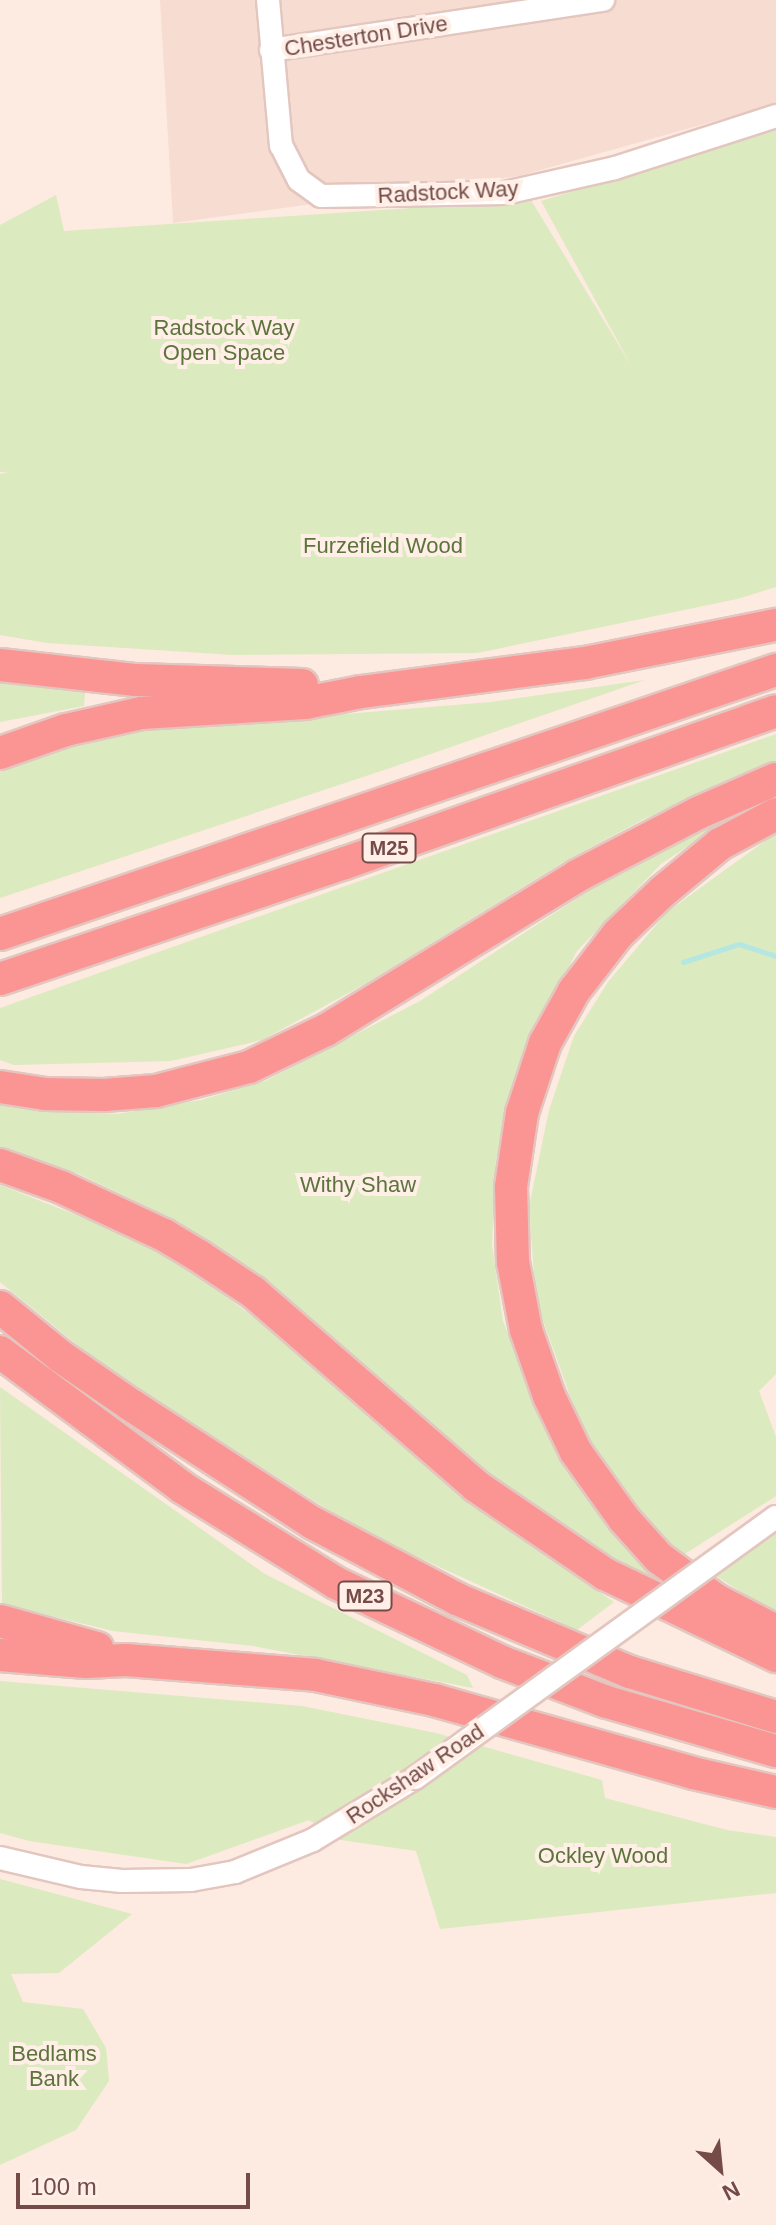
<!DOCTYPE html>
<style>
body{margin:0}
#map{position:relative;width:776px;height:2225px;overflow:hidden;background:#fdeae0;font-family:Arial,sans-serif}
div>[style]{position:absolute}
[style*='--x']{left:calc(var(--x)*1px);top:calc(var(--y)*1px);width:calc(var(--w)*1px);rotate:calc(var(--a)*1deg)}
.residential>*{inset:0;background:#f7ddd1}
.green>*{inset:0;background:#dceabf}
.stream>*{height:5px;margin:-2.5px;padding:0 2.5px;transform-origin:2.5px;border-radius:2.5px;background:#b4e7e1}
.roads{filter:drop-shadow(2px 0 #e3c6bf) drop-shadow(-2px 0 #e3c6bf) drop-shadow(0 2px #e3c6bf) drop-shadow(0 -2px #e3c6bf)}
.minor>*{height:22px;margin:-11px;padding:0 11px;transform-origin:11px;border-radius:11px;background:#fff}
.highway>*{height:32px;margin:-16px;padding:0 16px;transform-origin:16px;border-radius:16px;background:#fa9594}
.bridges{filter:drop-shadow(2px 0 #e3c6bf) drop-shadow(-2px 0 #e3c6bf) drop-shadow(0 2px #e3c6bf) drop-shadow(0 -2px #e3c6bf)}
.minor-bridge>*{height:22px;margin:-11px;padding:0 11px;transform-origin:11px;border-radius:11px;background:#fff}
span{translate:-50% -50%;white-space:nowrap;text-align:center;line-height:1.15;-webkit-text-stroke:8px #ffefe7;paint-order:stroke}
.shield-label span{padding:2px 6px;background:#ffefe7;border:2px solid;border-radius:6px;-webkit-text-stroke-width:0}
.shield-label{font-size:20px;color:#744b47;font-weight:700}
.street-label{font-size:22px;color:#744b47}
.park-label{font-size:22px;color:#5c743c}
.north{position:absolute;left:680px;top:2129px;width:80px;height:80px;-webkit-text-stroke:6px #ffefe7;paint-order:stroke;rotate:153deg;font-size:22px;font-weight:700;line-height:32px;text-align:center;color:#744b47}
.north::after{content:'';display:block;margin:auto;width:28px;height:36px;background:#744b47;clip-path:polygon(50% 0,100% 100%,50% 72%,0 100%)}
.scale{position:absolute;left:16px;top:2173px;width:234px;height:36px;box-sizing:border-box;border:4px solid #744b47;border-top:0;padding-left:10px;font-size:24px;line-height:28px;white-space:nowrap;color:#744b47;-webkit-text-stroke:6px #ffefe7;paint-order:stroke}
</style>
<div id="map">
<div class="residential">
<div style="clip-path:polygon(160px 0,776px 0,776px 104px,519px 176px,173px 223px)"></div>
</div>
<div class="green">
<div style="clip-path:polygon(776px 130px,776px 587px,737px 599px,477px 653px,234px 655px,47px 643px,0 635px,0 474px,8px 472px,0 472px,0 225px,56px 195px,64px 231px,531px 200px,632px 367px,541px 201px)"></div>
<div style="clip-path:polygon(0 679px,85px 693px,84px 706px,0 722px)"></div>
<div style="clip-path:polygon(645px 680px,393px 767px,0 898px,0 767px,36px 751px,116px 733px,491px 702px)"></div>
<div style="clip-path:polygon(776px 734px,776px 761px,644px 819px,567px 860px,367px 983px,262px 1040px,171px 1061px,14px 1065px,0 1060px,0 1008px)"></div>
<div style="clip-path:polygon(718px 822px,714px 829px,661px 864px,577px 951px,522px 1058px,496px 1159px,492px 1245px,503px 1321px,534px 1400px,583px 1493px,652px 1571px,647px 1578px,504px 1489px,262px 1281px,179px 1222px,79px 1174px,0 1151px,0 1103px,18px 1108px,117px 1114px,201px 1100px,265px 1081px,420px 1001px,628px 865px)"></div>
<div style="clip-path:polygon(776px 833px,776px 1374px,759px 1391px,776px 1437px,776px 1496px,680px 1557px,633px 1505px,587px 1443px,536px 1301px,529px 1207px,549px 1110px,574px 1036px,608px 982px,667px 912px)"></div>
<div style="clip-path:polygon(0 1185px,122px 1233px,193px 1271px,257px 1320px,467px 1502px,614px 1602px,577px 1630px,363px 1532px,107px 1369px,0 1282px)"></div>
<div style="clip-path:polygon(0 1387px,265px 1574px,467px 1675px,473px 1688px,253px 1646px,113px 1631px,2px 1604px)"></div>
<div style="clip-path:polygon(776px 1530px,776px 1614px,713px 1574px)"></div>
<div style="clip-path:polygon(0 1681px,302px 1706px,436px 1733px,602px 1780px,605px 1798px,727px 1830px,776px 1837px,776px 1893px,440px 1929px,416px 1851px,341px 1840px,309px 1820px,186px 1864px,29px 1841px,0 1833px)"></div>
<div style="clip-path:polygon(0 1879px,132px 1914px,59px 1973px,11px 1974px,23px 2002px,83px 2009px,106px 2048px,109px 2081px,76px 2130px,0 2165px)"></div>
</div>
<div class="stream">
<div style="--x:683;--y:962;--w:59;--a:-17.8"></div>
<div style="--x:739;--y:944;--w:39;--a:18"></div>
</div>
<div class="roads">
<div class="minor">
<div style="--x:268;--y:0;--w:146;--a:84.9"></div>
<div style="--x:281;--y:145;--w:39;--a:63"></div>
<div style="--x:299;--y:180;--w:27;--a:36"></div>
<div style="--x:321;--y:196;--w:184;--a:-0.9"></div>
<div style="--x:505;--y:193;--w:113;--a:-12.8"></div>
<div style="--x:615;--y:168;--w:169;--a:-17.9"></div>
<div style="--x:271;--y:50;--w:336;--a:-8.6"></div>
<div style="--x:0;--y:1858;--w:83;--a:13.2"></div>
<div style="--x:81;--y:1877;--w:41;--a:5.6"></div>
<div style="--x:122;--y:1881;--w:69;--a:-0.8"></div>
<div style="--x:191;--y:1880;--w:45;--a:-10.3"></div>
<div style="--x:235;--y:1872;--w:84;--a:-22.3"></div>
<div style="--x:313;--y:1840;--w:119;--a:-31.3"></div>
</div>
<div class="highway">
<div style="--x:0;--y:665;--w:137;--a:6.3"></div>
<div style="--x:136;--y:680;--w:166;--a:1.7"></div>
<div style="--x:0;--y:753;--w:70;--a:-19.2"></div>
<div style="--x:66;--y:730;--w:78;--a:-12.6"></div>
<div style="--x:142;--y:713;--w:163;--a:-3.5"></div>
<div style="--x:305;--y:703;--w:57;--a:-11.1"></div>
<div style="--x:361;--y:692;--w:226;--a:-7.4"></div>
<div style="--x:585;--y:663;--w:195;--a:-11.3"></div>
<div style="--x:776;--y:814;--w:64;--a:151.8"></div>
<div style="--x:720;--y:844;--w:75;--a:140.4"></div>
<div style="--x:662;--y:892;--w:61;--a:136.3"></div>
<div style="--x:618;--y:934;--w:72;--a:127.7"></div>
<div style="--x:574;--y:991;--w:60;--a:119.1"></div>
<div style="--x:545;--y:1043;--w:74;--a:108.2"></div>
<div style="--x:522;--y:1113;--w:75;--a:98.5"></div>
<div style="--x:511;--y:1187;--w:75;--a:88.5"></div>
<div style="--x:513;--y:1262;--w:69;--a:79.2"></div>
<div style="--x:526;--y:1330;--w:70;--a:70.8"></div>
<div style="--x:549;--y:1396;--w:62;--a:64.3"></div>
<div style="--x:576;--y:1452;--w:82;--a:54.4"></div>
<div style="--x:624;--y:1519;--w:52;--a:48.1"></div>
<div style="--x:659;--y:1558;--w:71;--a:36.4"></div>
<div style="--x:716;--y:1600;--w:68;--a:27.3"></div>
<div style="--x:0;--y:934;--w:820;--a:-18.79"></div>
<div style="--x:0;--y:979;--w:364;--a:-18.6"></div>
<div style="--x:345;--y:863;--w:457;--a:-19.4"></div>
<div style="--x:0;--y:1087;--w:46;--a:8.8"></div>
<div style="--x:45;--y:1094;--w:59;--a:1"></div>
<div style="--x:104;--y:1095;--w:52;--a:-4.4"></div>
<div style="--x:156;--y:1091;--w:96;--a:-14.5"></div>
<div style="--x:249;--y:1067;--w:85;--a:-25.7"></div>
<div style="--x:326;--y:1030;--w:294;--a:-31.5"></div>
<div style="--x:577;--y:876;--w:136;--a:-27.5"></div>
<div style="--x:698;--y:813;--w:85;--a:-23.6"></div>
<div style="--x:0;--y:1165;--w:65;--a:19.8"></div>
<div style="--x:61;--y:1187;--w:114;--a:25"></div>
<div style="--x:164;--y:1235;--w:41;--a:31"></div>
<div style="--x:199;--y:1256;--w:65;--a:33.7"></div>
<div style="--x:253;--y:1292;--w:296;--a:41"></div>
<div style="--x:476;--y:1486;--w:156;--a:34.3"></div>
<div style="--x:605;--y:1574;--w:190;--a:25.6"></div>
<div style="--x:0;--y:1307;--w:77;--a:39.2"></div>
<div style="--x:60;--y:1356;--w:86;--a:34.6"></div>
<div style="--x:131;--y:1405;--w:217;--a:33"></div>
<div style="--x:313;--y:1523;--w:163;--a:27.8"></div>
<div style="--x:457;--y:1599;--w:188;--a:22.9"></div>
<div style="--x:630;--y:1672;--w:153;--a:17.1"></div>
<div style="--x:0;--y:1352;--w:228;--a:36.6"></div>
<div style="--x:183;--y:1488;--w:180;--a:31.8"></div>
<div style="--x:336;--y:1583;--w:184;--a:25.4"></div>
<div style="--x:502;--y:1662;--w:112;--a:20.9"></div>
<div style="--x:607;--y:1702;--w:176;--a:16.2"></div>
<div style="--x:0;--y:1621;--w:101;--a:15.6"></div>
<div style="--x:0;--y:1655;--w:86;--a:4.7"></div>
<div style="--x:86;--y:1662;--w:40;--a:-2.9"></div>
<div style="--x:126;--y:1660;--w:190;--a:4.5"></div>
<div style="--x:315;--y:1675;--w:122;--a:11.9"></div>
<div style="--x:434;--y:1700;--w:269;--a:15.7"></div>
<div style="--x:693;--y:1773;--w:85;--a:12.9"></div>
</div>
</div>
<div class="bridges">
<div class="minor-bridge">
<div style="--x:415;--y:1778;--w:445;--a:-35.9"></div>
</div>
</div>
<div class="shield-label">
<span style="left:389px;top:848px">M25</span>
<span style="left:365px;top:1596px">M23</span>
</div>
<div class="street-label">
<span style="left:366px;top:36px;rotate:-9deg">Chesterton Drive</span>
<span style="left:448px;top:192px;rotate:-3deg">Radstock Way</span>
<span style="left:415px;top:1774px;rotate:-34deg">Rockshaw Road</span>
</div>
<div class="park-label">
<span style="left:224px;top:340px">Radstock Way<br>Open Space</span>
<span style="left:383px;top:546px">Furzefield Wood</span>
<span style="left:358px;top:1185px">Withy Shaw</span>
<span style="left:603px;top:1856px">Ockley Wood</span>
<span style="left:54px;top:2066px">Bedlams<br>Bank</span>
</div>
<div class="north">N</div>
<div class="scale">100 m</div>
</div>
